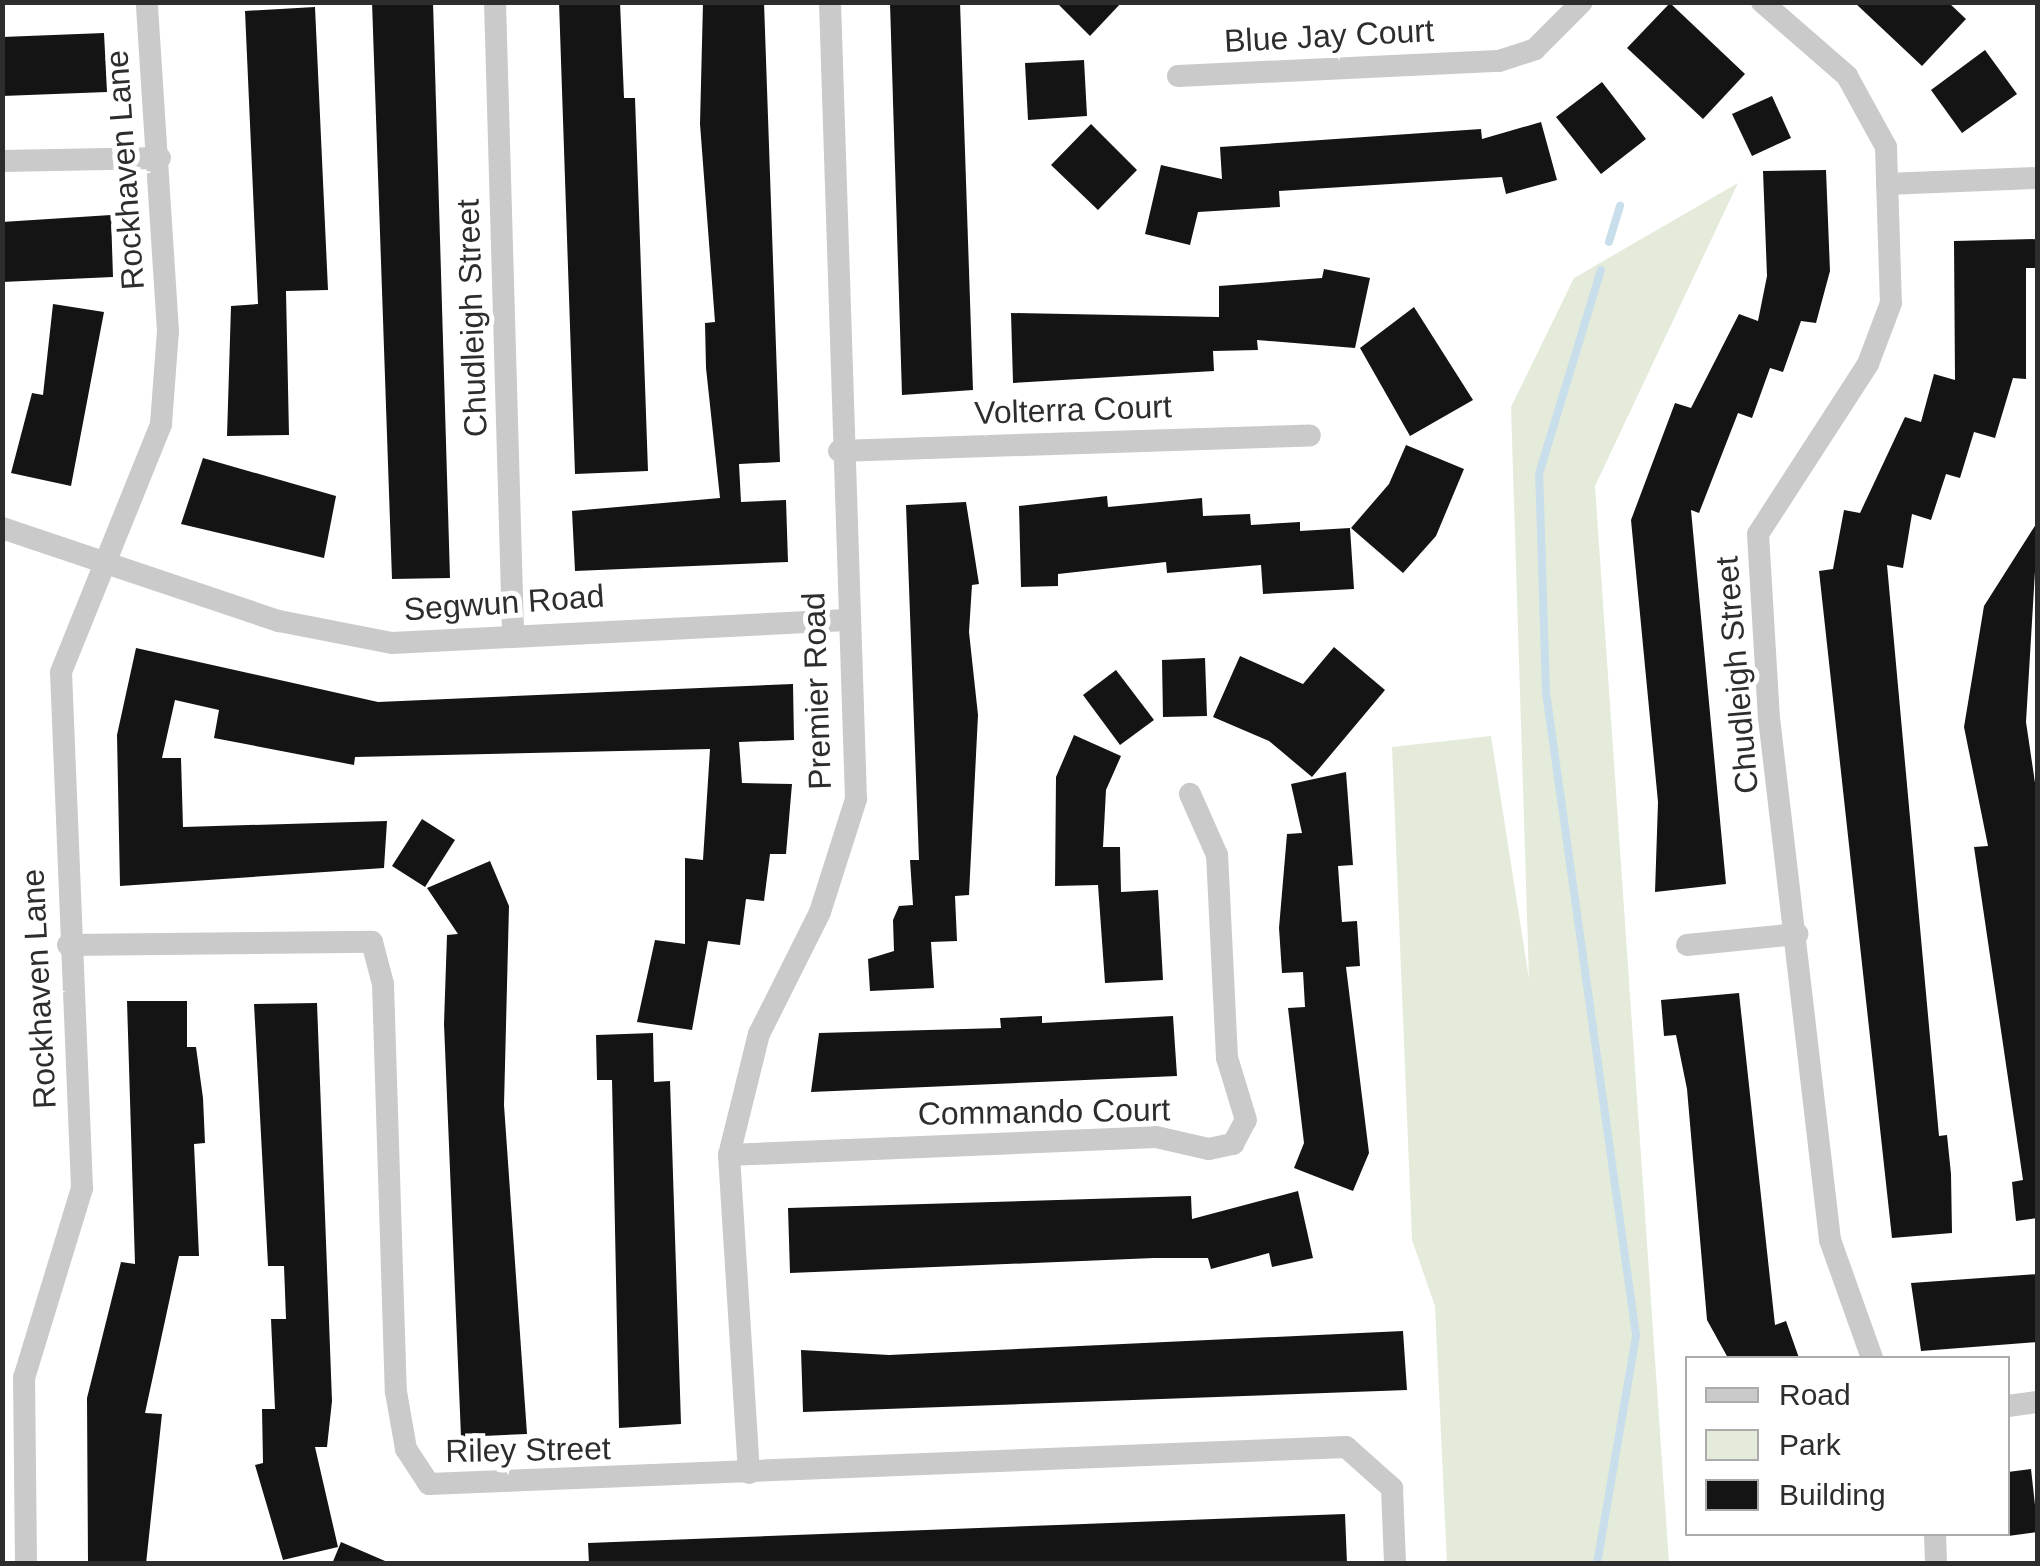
<!DOCTYPE html>
<style>
body{margin:0}
#map{position:relative;width:2040px;height:1566px;overflow:hidden;background:#fff;font-family:Helvetica,sans-serif}
div>[style]{position:absolute}
[style*='--x']{left:calc(var(--x)*1px);top:calc(var(--y)*1px);width:calc(var(--w)*1px);rotate:calc(var(--a)*1deg)}
.green>*{inset:0;background:#e4ebdb}
.stream>*{height:8px;margin:-4px;padding:0 4px;transform-origin:4px;border-radius:4px;background:#c8deea}
.building>*{inset:0;background:#141414}
.street>*{height:22px;margin:-11px;padding:0 11px;transform-origin:11px;border-radius:11px;background:#cacaca}
span{translate:-50% -50%;white-space:nowrap;text-align:center;line-height:1.15;-webkit-text-stroke:10px #fff;paint-order:stroke}
.street-label{font-size:32px;color:#2d2d2d}
.frame{position:absolute;inset:0;border:5px solid #2d2d2d;pointer-events:none}
.legend{position:absolute;left:1685px;top:1356px;width:325px;height:180px;box-sizing:border-box;background:#fff;border:2px solid #ababab;margin:0;padding:12px 18px;list-style:none;font-size:30px;color:#2d2d2d}
.legend li{display:flex;align-items:center;gap:20px;height:50px}
.legend b{width:50px;border:2px solid #ababab}
</style>
<div id="map">
<div class="green">
<div style="clip-path:polygon(1738px 183px,1595px 486px,1669px 1563px,1447px 1563px,1435px 1306px,1412px 1240px,1392px 747px,1491px 736px,1529px 979px,1511px 407px,1574px 278px)"></div>
</div>
<div class="stream">
<div style="--x:1609;--y:242;--w:38;--a:-73"></div>
<div style="--x:1597;--y:1564;--w:232;--a:-80.3"></div>
<div style="--x:1636;--y:1335;--w:649;--a:-97.97"></div>
<div style="--x:1546;--y:692;--w:218;--a:-91.8"></div>
<div style="--x:1539;--y:474;--w:213;--a:-73.1"></div>
</div>
<div class="building">
<div style="clip-path:polygon(372px 2px,433px 2px,450px 578px,392px 579px)"></div>
<div style="clip-path:polygon(559px 2px,620px 2px,624px 98px,635px 98px,648px 471px,575px 474px)"></div>
<div style="clip-path:polygon(703px 2px,764px 2px,780px 462px,739px 464px,741px 502px,786px 500px,788px 562px,575px 571px,572px 511px,720px 498px,706px 368px,705px 323px,715px 322px,700px 124px)"></div>
<div style="clip-path:polygon(960px 2px,973px 390px,902px 395px,890px 3px)"></div>
<div style="clip-path:polygon(1056px 2px,1122px 2px,1090px 36px)"></div>
<div style="clip-path:polygon(1854px 2px,1948px 2px,1966px 19px,1922px 66px)"></div>
<div style="clip-path:polygon(1670px 3px,1745px 74px,1703px 119px,1627px 48px)"></div>
<div style="clip-path:polygon(315px 7px,328px 290px,286px 291px,289px 435px,227px 436px,231px 306px,258px 304px,245px 11px)"></div>
<div style="clip-path:polygon(104px 33px,107px 92px,2px 96px,2px 37px)"></div>
<div style="clip-path:polygon(1985px 50px,2017px 94px,1962px 133px,1931px 90px)"></div>
<div style="clip-path:polygon(1084px 60px,1087px 116px,1028px 120px,1025px 63px)"></div>
<div style="clip-path:polygon(1602px 82px,1646px 139px,1601px 174px,1556px 117px)"></div>
<div style="clip-path:polygon(1772px 96px,1791px 138px,1752px 156px,1732px 114px)"></div>
<div style="clip-path:polygon(1541px 122px,1557px 180px,1506px 194px,1502px 177px,1279px 191px,1280px 207px,1198px 212px,1190px 245px,1145px 234px,1161px 165px,1222px 179px,1220px 147px,1481px 129px,1482px 139px)"></div>
<div style="clip-path:polygon(1091px 124px,1137px 170px,1098px 210px,1051px 165px)"></div>
<div style="clip-path:polygon(1826px 170px,1830px 271px,1816px 323px,1801px 321px,1783px 372px,1770px 368px,1752px 418px,1738px 413px,1699px 513px,1691px 510px,1726px 884px,1655px 892px,1658px 802px,1631px 520px,1675px 403px,1691px 408px,1739px 314px,1758px 321px,1767px 276px,1763px 171px)"></div>
<div style="clip-path:polygon(111px 215px,113px 277px,2px 282px,2px 222px)"></div>
<div style="clip-path:polygon(2038px 239px,2038px 268px,2026px 268px,2026px 379px,2013px 378px,1995px 438px,1974px 432px,1960px 478px,1946px 474px,1931px 520px,1912px 514px,1903px 568px,1887px 565px,1939px 1136px,1947px 1135px,1951px 1174px,1952px 1233px,1892px 1238px,1819px 571px,1833px 569px,1844px 510px,1860px 513px,1905px 417px,1921px 422px,1934px 374px,1955px 380px,1954px 241px)"></div>
<div style="clip-path:polygon(1324px 269px,1370px 278px,1355px 348px,1257px 340px,1258px 350px,1213px 351px,1214px 371px,1013px 383px,1011px 313px,1219px 317px,1219px 286px,1322px 278px)"></div>
<div style="clip-path:polygon(53px 304px,104px 312px,71px 486px,11px 473px,32px 393px,43px 395px)"></div>
<div style="clip-path:polygon(1414px 307px,1473px 400px,1410px 436px,1360px 348px)"></div>
<div style="clip-path:polygon(1406px 445px,1464px 469px,1436px 536px,1403px 573px,1351px 528px,1389px 484px)"></div>
<div style="clip-path:polygon(203px 458px,336px 496px,324px 558px,181px 524px)"></div>
<div style="clip-path:polygon(1107px 496px,1108px 507px,1202px 498px,1203px 516px,1250px 514px,1251px 525px,1300px 522px,1300px 531px,1350px 528px,1354px 589px,1263px 594px,1261px 565px,1167px 573px,1166px 562px,1058px 574px,1058px 586px,1021px 587px,1019px 506px)"></div>
<div style="clip-path:polygon(966px 502px,979px 584px,972px 585px,969px 632px,978px 715px,969px 895px,955px 896px,957px 941px,931px 942px,934px 988px,870px 991px,868px 959px,894px 951px,893px 920px,899px 906px,913px 905px,910px 860px,919px 860px,906px 505px)"></div>
<div style="clip-path:polygon(2038px 521px,2026px 722px,2038px 803px,2038px 1218px,2016px 1221px,2012px 1182px,2023px 1180px,1974px 847px,1988px 846px,1964px 727px,1984px 606px)"></div>
<div style="clip-path:polygon(1334px 647px,1385px 690px,1312px 777px,1269px 741px,1213px 717px,1240px 656px,1303px 684px)"></div>
<div style="clip-path:polygon(136px 648px,378px 702px,793px 684px,794px 740px,739px 742px,742px 783px,792px 784px,786px 854px,770px 854px,764px 901px,746px 899px,740px 945px,708px 941px,692px 1030px,637px 1022px,655px 940px,685px 944px,685px 858px,703px 860px,710px 749px,355px 757px,354px 765px,214px 738px,219px 710px,175px 700px,162px 758px,181px 758px,183px 827px,387px 821px,384px 868px,120px 886px,117px 735px)"></div>
<div style="clip-path:polygon(1205px 658px,1207px 716px,1163px 717px,1162px 660px)"></div>
<div style="clip-path:polygon(1116px 670px,1154px 720px,1120px 745px,1083px 695px)"></div>
<div style="clip-path:polygon(1074px 735px,1121px 756px,1106px 790px,1103px 847px,1120px 847px,1121px 892px,1158px 890px,1163px 980px,1105px 983px,1098px 885px,1055px 886px,1056px 777px)"></div>
<div style="clip-path:polygon(1346px 772px,1353px 865px,1338px 866px,1342px 922px,1357px 921px,1360px 966px,1346px 967px,1369px 1153px,1353px 1191px,1294px 1168px,1304px 1143px,1288px 1008px,1305px 1007px,1303px 972px,1282px 973px,1279px 928px,1287px 834px,1302px 833px,1291px 784px)"></div>
<div style="clip-path:polygon(422px 819px,455px 840px,425px 887px,392px 866px)"></div>
<div style="clip-path:polygon(490px 861px,509px 906px,504px 1105px,527px 1434px,461px 1437px,444px 1024px,447px 935px,458px 934px,427px 888px)"></div>
<div style="clip-path:polygon(1739px 993px,1775px 1325px,1786px 1321px,1799px 1358px,1728px 1358px,1707px 1320px,1687px 1089px,1676px 1035px,1664px 1036px,1661px 1000px)"></div>
<div style="clip-path:polygon(127px 1001px,187px 1001px,187px 1047px,196px 1047px,203px 1098px,205px 1143px,194px 1144px,199px 1256px,179px 1256px,145px 1413px,162px 1414px,146px 1564px,88px 1564px,87px 1398px,121px 1262px,135px 1264px)"></div>
<div style="clip-path:polygon(317px 1003px,332px 1401px,327px 1447px,315px 1447px,338px 1547px,283px 1560px,255px 1465px,263px 1463px,262px 1409px,275px 1409px,271px 1319px,286px 1319px,284px 1266px,268px 1266px,254px 1004px)"></div>
<div style="clip-path:polygon(1042px 1016px,1042px 1023px,1173px 1016px,1177px 1076px,811px 1092px,819px 1033px,1001px 1028px,1000px 1018px)"></div>
<div style="clip-path:polygon(653px 1033px,654px 1082px,670px 1081px,681px 1424px,619px 1428px,612px 1080px,597px 1080px,596px 1035px)"></div>
<div style="clip-path:polygon(1298px 1191px,1313px 1258px,1272px 1267px,1269px 1253px,1211px 1269px,1208px 1258px,1154px 1258px,790px 1273px,788px 1208px,1191px 1196px,1192px 1219px)"></div>
<div style="clip-path:polygon(2038px 1274px,2038px 1342px,1921px 1351px,1911px 1283px)"></div>
<div style="clip-path:polygon(1403px 1331px,1407px 1390px,803px 1412px,801px 1350px,889px 1355px)"></div>
<div style="clip-path:polygon(2031px 1469px,2038px 1532px,2008px 1536px,2008px 1472px)"></div>
<div style="clip-path:polygon(1345px 1514px,1347px 1564px,589px 1564px,588px 1543px)"></div>
<div style="clip-path:polygon(341px 1542px,392px 1564px,332px 1564px)"></div>
</div>
<div class="street">
<div style="--x:495;--y:2;--w:630;--a:88.36"></div>
<div style="--x:1762;--y:2;--w:113;--a:41"></div>
<div style="--x:1847;--y:76;--w:81;--a:61.2"></div>
<div style="--x:1886;--y:147;--w:156;--a:88.2"></div>
<div style="--x:1891;--y:303;--w:65;--a:110.7"></div>
<div style="--x:1868;--y:364;--w:202;--a:122.9"></div>
<div style="--x:1758;--y:534;--w:184;--a:86.6"></div>
<div style="--x:1769;--y:718;--w:526;--a:83.33"></div>
<div style="--x:1830;--y:1240;--w:125;--a:70.4"></div>
<div style="--x:1178;--y:76;--w:321;--a:-2.7"></div>
<div style="--x:1499;--y:61;--w:38;--a:-18"></div>
<div style="--x:1535;--y:49;--w:66;--a:-45"></div>
<div style="--x:2;--y:161;--w:158;--a:-1.1"></div>
<div style="--x:1887;--y:184;--w:151;--a:-2.3"></div>
<div style="--x:839;--y:451;--w:471;--a:-1.9"></div>
<div style="--x:2;--y:528;--w:292;--a:18.6"></div>
<div style="--x:279;--y:621;--w:115;--a:11"></div>
<div style="--x:392;--y:643;--w:455;--a:-2.9"></div>
<div style="--x:68;--y:945;--w:304;--a:-0.6"></div>
<div style="--x:372;--y:942;--w:43;--a:75.3"></div>
<div style="--x:383;--y:984;--w:408;--a:88.2"></div>
<div style="--x:396;--y:1392;--w:58;--a:80"></div>
<div style="--x:406;--y:1449;--w:42;--a:56.7"></div>
<div style="--x:429;--y:1484;--w:918;--a:-2.31"></div>
<div style="--x:1346;--y:1447;--w:62;--a:41.7"></div>
<div style="--x:1392;--y:1488;--w:76;--a:87.7"></div>
<div style="--x:1687;--y:945;--w:111;--a:-5.7"></div>
<div style="--x:729;--y:1155;--w:427;--a:-2.4"></div>
<div style="--x:1156;--y:1137;--w:54;--a:12.8"></div>
<div style="--x:1209;--y:1149;--w:25;--a:-12"></div>
<div style="--x:1233;--y:1144;--w:27;--a:-62"></div>
<div style="--x:1246;--y:1120;--w:65;--a:-107"></div>
<div style="--x:1227;--y:1058;--w:203;--a:-92.8"></div>
<div style="--x:1217;--y:855;--w:67;--a:-113.9"></div>
<div style="--x:2008;--y:1406;--w:30;--a:-8"></div>
<div style="--x:749;--y:1473;--w:319;--a:-93.6"></div>
<div style="--x:729;--y:1155;--w:125;--a:-76.1"></div>
<div style="--x:759;--y:1034;--w:136;--a:-63.4"></div>
<div style="--x:820;--y:912;--w:119;--a:-72.3"></div>
<div style="--x:856;--y:799;--w:797;--a:-91.87"></div>
<div style="--x:1935;--y:1534;--w:30;--a:88"></div>
<div style="--x:26;--y:1564;--w:186;--a:-90.6"></div>
<div style="--x:24;--y:1378;--w:199;--a:-73"></div>
<div style="--x:82;--y:1188;--w:516;--a:-92.33"></div>
<div style="--x:61;--y:672;--w:267;--a:-68"></div>
<div style="--x:161;--y:424;--w:93;--a:-85.7"></div>
<div style="--x:168;--y:331;--w:330;--a:-93.7"></div>
</div>
<div class="street-label">
<span style="left:1329px;top:36px;rotate:-3deg">Blue Jay Court</span>
<span style="left:125px;top:170px;rotate:-94deg">Rockhaven Lane</span>
<span style="left:472px;top:318px;rotate:-92deg">Chudleigh Street</span>
<span style="left:1073px;top:410px;rotate:-2deg">Volterra Court</span>
<span style="left:504px;top:603px;rotate:-4deg">Segwun Road</span>
<span style="left:1737px;top:675px;rotate:-95deg">Chudleigh Street</span>
<span style="left:817px;top:691px;rotate:-92deg">Premier Road</span>
<span style="left:39px;top:989px;rotate:-93deg">Rockhaven Lane</span>
<span style="left:1044px;top:1112px;rotate:-1deg">Commando Court</span>
<span style="left:528px;top:1450px;rotate:-1deg">Riley Street</span>
</div>
<div class="frame"></div>
<ul class="legend">
<li><b style="height:12px;background:#cacaca"></b>Road</li>
<li><b style="height:28px;background:#e4ebdb"></b>Park</li>
<li><b style="height:28px;background:#141414"></b>Building</li>
</ul>
</div>
